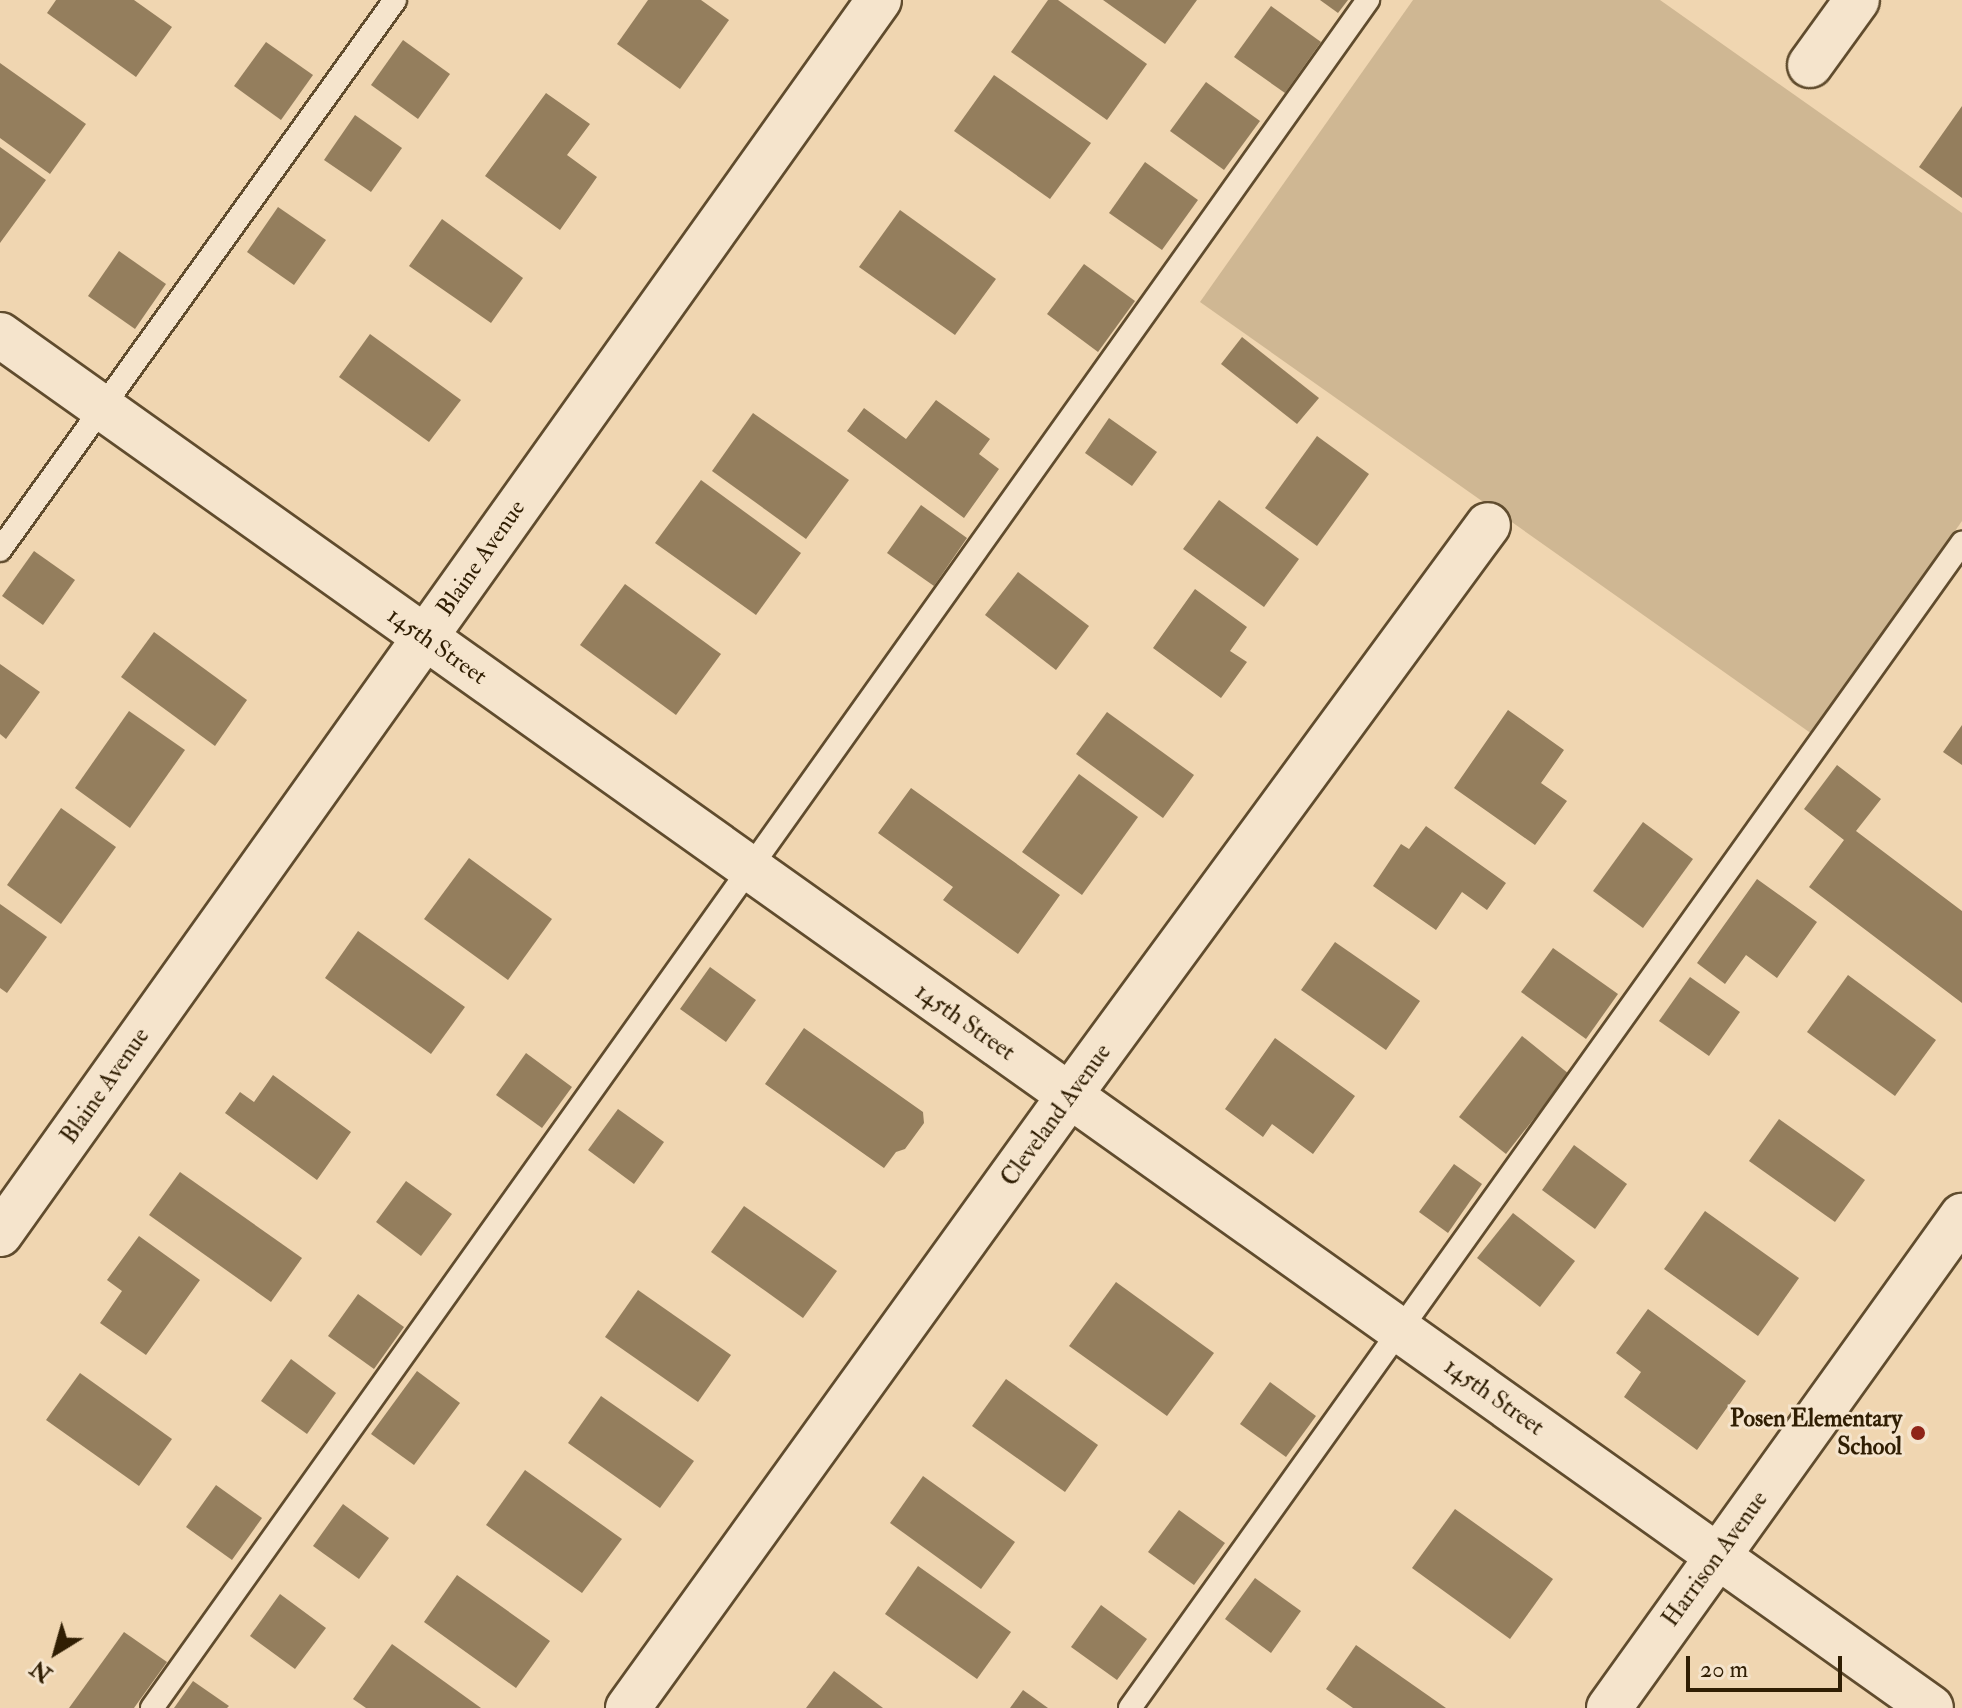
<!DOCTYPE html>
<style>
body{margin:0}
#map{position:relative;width:1962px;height:1708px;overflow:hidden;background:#f0d6b1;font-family:"IM FELL Double Pica",serif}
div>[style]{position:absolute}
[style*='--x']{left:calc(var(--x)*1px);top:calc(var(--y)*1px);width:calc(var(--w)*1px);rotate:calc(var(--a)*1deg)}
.green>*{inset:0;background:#cfb793}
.building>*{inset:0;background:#947e5d}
.roads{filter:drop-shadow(2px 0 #604c2e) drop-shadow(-2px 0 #604c2e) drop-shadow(0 2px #604c2e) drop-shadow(0 -2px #604c2e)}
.service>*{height:22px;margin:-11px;padding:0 11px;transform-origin:11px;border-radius:11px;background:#f5e4cc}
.minor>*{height:44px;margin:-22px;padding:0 22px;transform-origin:22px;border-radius:22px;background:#f5e4cc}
.dots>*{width:22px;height:22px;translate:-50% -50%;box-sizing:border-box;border:4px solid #f5e4cc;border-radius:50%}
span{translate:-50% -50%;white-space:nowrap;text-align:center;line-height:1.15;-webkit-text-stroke:6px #f5e4cc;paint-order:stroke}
.street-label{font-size:24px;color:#301e03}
.poi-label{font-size:24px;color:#301e03;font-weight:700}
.right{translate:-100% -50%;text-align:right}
.north{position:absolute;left:16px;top:1612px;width:80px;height:80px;-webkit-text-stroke:6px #f5e4cc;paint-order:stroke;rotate:217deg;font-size:22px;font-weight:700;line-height:32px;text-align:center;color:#301e03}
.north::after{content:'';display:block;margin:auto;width:28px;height:36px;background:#301e03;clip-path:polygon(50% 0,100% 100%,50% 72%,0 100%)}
.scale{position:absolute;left:1686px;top:1656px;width:156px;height:36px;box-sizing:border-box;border:4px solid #301e03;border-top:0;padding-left:10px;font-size:24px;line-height:28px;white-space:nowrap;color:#301e03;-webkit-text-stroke:6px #f5e4cc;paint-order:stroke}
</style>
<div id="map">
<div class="green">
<div style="clip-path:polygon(1413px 0,1660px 0,1962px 213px,1962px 521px,1812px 734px,1200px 302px)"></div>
</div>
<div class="building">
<div style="clip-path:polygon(56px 0,134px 0,172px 27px,136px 77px,47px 13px)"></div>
<div style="clip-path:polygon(648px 0,701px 0,729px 20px,680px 89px,617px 44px)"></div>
<div style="clip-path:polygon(1048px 0,1058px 0,1147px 64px,1107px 120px,1011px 52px)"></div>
<div style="clip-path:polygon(1103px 0,1197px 0,1165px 44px)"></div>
<div style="clip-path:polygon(1320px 0,1348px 0,1338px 13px)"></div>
<div style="clip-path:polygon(1271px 6px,1321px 42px,1285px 93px,1234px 57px)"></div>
<div style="clip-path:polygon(403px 40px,450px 74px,418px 119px,371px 85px)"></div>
<div style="clip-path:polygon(266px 42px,313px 75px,281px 120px,234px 86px)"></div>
<div style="clip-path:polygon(0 63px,86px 124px,50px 174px,0 138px)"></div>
<div style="clip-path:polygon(994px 75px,1091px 143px,1050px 199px,954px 131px)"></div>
<div style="clip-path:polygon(1206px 82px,1260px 121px,1224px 170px,1170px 131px)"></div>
<div style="clip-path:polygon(546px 93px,590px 124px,567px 155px,597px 177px,560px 230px,485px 176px)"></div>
<div style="clip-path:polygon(1962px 106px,1962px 198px,1919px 167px)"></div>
<div style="clip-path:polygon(355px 115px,402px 148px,371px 192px,324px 160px)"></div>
<div style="clip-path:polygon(0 147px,46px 180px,0 243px)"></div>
<div style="clip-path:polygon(1145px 162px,1198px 200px,1162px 250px,1109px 213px)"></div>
<div style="clip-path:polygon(278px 207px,326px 240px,294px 285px,247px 252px)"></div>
<div style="clip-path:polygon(900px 210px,996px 279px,955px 335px,859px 267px)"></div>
<div style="clip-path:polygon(442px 219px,523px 278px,491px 323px,409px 266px)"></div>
<div style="clip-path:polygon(119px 251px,166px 284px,135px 329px,88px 296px)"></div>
<div style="clip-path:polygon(1084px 264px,1135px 301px,1098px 352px,1047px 314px)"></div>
<div style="clip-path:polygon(370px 334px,461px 400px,429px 442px,339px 377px)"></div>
<div style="clip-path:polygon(1242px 337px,1319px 398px,1297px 424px,1221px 364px)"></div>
<div style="clip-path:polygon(936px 400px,990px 439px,979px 454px,999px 469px,964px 518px,847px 431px,864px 408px,906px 439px)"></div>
<div style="clip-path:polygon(753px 413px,849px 480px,806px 539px,712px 471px)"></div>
<div style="clip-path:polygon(1109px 418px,1157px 452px,1132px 486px,1085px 453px)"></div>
<div style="clip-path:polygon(1317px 436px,1369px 474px,1317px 546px,1265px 508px)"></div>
<div style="clip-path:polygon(701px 480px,801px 553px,756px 615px,655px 543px)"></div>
<div style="clip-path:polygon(1219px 500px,1299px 559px,1264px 607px,1183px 549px)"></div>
<div style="clip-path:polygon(921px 505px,967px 538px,934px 586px,887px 553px)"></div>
<div style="clip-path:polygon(34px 551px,75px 580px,43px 625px,2px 596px)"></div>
<div style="clip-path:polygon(1018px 572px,1089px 626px,1056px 670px,985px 615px)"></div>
<div style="clip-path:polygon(625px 584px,721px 654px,676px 715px,580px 645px)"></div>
<div style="clip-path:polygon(1195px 589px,1247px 627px,1230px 651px,1247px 662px,1221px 698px,1153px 648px)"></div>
<div style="clip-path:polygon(154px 632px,247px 700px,215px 746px,121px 677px)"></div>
<div style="clip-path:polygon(0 664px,40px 692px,6px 739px,0 734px)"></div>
<div style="clip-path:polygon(1508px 710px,1564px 750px,1541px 783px,1567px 801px,1535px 845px,1454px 788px)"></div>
<div style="clip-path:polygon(129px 711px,185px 750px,130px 828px,75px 788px)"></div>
<div style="clip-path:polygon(1107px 712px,1194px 775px,1163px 818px,1076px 754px)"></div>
<div style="clip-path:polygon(1962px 725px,1962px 765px,1943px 752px)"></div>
<div style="clip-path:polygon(1837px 765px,1881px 799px,1856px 831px,1962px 911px,1962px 1003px,1809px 887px,1844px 840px,1804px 809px)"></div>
<div style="clip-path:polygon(1079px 774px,1138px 817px,1082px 895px,1022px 852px)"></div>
<div style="clip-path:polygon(911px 788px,1060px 895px,1018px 954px,943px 900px,953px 887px,878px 833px)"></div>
<div style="clip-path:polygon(61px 808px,116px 847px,61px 924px,7px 885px)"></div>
<div style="clip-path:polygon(1643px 822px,1693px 859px,1643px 928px,1593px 891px)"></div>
<div style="clip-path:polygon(1426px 826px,1506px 883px,1487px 910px,1462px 892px,1436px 930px,1373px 886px,1401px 844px,1409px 849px)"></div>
<div style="clip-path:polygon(469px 858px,552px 919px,508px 980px,424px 919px)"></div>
<div style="clip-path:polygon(1757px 879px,1817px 922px,1777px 978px,1746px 955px,1725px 984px,1697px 963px)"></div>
<div style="clip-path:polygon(0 904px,47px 937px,7px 993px,0 988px)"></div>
<div style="clip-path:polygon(358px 931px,465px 1007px,431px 1054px,325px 978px)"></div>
<div style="clip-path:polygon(1335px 942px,1420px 1001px,1386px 1050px,1301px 990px)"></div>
<div style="clip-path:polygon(1553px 948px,1618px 994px,1586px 1039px,1521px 992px)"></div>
<div style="clip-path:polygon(710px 967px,756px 1000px,726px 1042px,680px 1009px)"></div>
<div style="clip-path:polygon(1848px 975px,1936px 1040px,1895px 1096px,1807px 1032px)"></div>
<div style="clip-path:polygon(1690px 977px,1740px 1012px,1709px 1056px,1659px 1021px)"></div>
<div style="clip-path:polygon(804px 1028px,923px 1112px,924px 1123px,905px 1149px,896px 1152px,884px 1168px,765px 1084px)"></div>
<div style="clip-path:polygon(1522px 1036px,1569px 1074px,1506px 1154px,1459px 1117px)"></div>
<div style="clip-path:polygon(1275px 1038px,1355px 1096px,1313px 1154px,1272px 1124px,1263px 1137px,1225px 1109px)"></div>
<div style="clip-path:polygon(526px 1053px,572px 1087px,542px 1128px,496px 1095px)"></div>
<div style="clip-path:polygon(273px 1075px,351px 1132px,317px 1180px,225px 1113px,240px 1092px,254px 1102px)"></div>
<div style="clip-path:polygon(618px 1109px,664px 1142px,634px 1184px,588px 1150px)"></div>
<div style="clip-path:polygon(1779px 1119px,1865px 1180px,1835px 1222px,1749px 1161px)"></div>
<div style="clip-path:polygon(1574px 1145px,1627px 1184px,1595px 1229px,1542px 1190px)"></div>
<div style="clip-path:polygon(1454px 1164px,1482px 1184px,1448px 1233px,1419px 1212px)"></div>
<div style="clip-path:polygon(180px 1172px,302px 1258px,271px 1302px,149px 1215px)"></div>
<div style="clip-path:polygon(406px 1181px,452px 1214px,421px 1256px,376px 1222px)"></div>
<div style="clip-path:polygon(744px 1206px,837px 1271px,803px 1318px,711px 1252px)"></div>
<div style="clip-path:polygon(1705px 1211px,1799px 1278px,1758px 1336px,1664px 1269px)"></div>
<div style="clip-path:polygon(1513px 1213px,1575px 1261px,1540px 1307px,1477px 1258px)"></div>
<div style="clip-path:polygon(139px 1236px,200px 1280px,146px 1355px,100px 1323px,122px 1291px,107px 1280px)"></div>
<div style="clip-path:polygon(1116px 1282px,1214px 1353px,1167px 1416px,1069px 1346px)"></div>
<div style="clip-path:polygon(638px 1290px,731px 1355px,698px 1402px,605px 1337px)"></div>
<div style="clip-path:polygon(358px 1294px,404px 1327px,374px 1369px,328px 1336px)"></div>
<div style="clip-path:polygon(1648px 1309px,1746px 1381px,1697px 1450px,1624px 1397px,1641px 1372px,1616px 1353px)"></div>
<div style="clip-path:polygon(291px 1359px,336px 1393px,307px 1434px,261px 1401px)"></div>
<div style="clip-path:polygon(417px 1371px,460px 1403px,414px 1465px,371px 1434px)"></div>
<div style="clip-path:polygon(80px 1373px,172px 1439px,139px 1486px,46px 1420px)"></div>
<div style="clip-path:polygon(1006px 1379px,1098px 1445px,1065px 1492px,972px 1426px)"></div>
<div style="clip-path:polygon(1270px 1382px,1316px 1416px,1286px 1457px,1240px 1424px)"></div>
<div style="clip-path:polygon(601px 1396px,694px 1461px,660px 1508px,568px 1443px)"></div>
<div style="clip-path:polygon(525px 1470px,622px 1539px,582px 1593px,486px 1525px)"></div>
<div style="clip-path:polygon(923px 1476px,1015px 1542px,981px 1589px,890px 1523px)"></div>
<div style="clip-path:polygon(216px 1485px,262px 1518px,232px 1560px,186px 1527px)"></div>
<div style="clip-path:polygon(343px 1504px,389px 1538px,359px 1579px,313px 1546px)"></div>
<div style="clip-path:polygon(1455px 1509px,1553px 1579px,1510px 1639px,1412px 1568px)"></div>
<div style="clip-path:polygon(1179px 1510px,1225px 1543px,1194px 1585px,1148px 1552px)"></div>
<div style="clip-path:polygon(918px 1566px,1011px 1632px,977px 1679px,885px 1614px)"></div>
<div style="clip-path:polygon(457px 1575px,550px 1641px,516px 1688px,424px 1622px)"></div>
<div style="clip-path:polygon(1255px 1578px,1301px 1611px,1271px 1653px,1225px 1619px)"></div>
<div style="clip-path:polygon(280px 1594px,326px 1628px,295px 1669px,250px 1636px)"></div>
<div style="clip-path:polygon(1101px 1605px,1147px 1639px,1117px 1680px,1071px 1647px)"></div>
<div style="clip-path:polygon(124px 1632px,167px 1662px,134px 1708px,69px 1708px)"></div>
<div style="clip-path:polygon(392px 1644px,481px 1708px,366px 1708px,353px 1699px)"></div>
<div style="clip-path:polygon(1356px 1645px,1446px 1708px,1353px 1708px,1326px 1689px)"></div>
<div style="clip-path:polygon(834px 1671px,883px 1708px,806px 1708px)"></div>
<div style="clip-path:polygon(193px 1681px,229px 1706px,227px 1708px,174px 1708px)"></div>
<div style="clip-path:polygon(1023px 1690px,1048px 1708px,1010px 1708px)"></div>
</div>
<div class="roads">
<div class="service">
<div style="--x:0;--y:550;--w:677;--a:-54.31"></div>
<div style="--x:152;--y:1708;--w:2097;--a:-54.55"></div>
<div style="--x:1130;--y:1708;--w:1432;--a:-54.47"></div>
</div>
<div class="minor">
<div style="--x:1810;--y:65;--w:80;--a:-54.1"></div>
<div style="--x:0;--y:335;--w:2369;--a:35.41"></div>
<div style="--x:0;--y:1234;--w:1515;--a:-54.54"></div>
<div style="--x:628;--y:1708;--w:754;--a:-54.22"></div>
<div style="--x:1069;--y:1096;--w:708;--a:-53.73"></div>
<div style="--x:1609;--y:1708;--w:606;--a:-54.34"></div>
</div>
</div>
<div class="dots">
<div style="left:1918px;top:1433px;background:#8f2418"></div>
</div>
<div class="street-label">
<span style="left:481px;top:558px;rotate:-55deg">Blaine Avenue</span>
<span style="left:437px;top:646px;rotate:35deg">145th Street</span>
<span style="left:965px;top:1022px;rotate:35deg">145th Street</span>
<span style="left:105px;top:1086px;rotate:-55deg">Blaine Avenue</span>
<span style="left:1056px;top:1115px;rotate:-54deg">Cleveland Avenue</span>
<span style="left:1494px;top:1397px;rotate:35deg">145th Street</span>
<span style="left:1715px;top:1559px;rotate:-54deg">Harrison Avenue</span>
</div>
<div class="poi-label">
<span class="right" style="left:1902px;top:1433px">Posen Elementary<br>School</span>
</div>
<div class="north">N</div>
<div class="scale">20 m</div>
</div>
